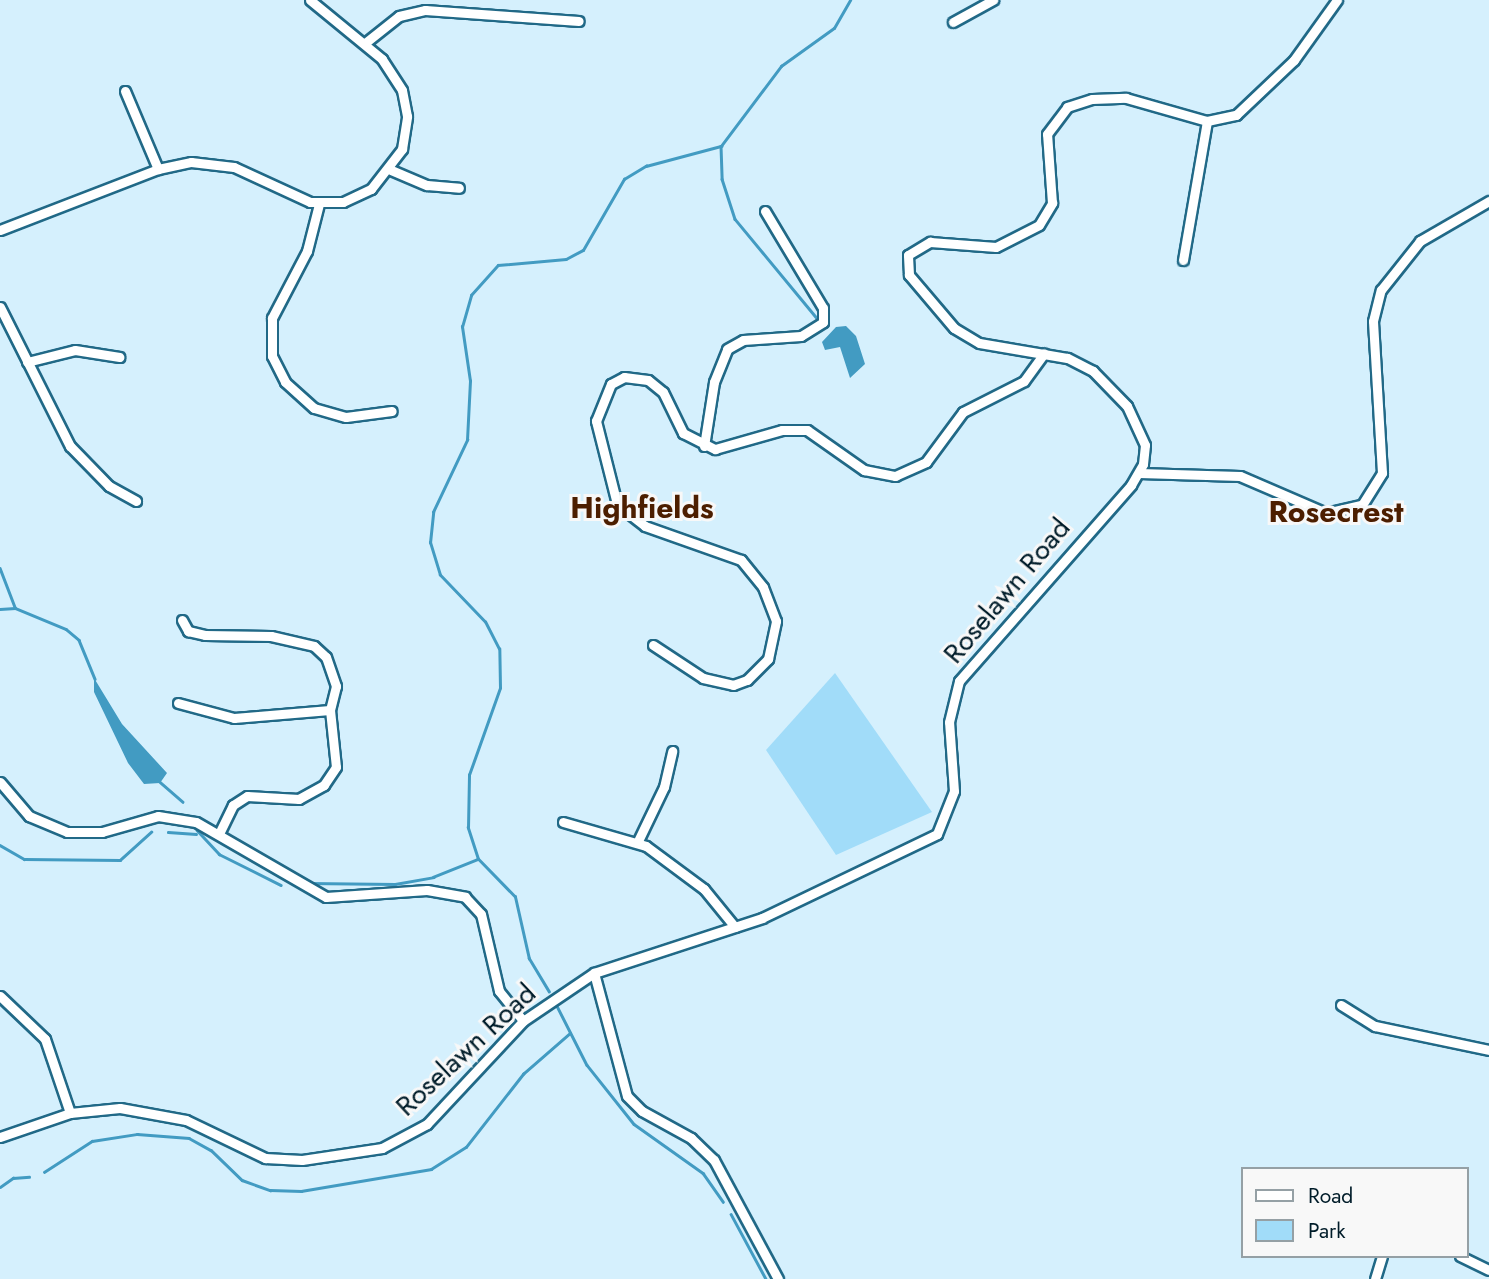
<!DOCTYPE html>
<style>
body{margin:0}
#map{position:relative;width:1489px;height:1279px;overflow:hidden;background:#d5f0fd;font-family:Jost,sans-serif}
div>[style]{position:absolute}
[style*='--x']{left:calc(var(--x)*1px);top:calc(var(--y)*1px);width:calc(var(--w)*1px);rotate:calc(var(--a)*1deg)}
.green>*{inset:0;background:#a1dcf9}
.water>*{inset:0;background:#429bc2}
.stream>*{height:2.5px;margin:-1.25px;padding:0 1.25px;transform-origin:1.25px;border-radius:1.25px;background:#429bc2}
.roads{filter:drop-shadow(2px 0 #216987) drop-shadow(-2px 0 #216987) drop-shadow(0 2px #216987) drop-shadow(0 -2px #216987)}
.minor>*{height:9px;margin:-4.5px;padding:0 4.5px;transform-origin:4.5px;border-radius:4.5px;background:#fff}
span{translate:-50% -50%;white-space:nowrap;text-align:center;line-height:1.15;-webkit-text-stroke:6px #f8f8f8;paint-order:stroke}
.street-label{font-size:28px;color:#001c29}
.neighbourhood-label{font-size:30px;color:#4c1e00;font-weight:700}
.legend{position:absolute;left:1241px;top:1167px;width:228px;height:91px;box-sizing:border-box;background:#f8f8f8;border:2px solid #95a0a5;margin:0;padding:9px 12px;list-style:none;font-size:21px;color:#001c29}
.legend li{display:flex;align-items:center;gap:14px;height:35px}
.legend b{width:35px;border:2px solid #95a0a5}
</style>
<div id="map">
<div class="green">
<div style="clip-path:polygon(835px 673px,932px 812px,836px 855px,766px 750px)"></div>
</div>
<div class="water">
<div style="clip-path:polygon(846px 326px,856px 336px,865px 364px,850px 378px,840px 347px,825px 350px,822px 342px,836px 327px)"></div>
<div style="clip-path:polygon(94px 678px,122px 724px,167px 773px,160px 783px,144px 784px,128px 763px,94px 692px)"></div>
</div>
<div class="stream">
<div style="--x:721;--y:146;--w:33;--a:88"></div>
<div style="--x:722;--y:179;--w:42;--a:72"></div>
<div style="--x:735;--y:219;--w:129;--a:50.4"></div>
<div style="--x:0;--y:568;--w:42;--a:69"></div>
<div style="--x:0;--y:609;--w:15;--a:-4"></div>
<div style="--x:15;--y:608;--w:55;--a:22.4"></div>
<div style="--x:66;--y:629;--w:17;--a:40"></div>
<div style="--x:79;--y:640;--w:42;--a:67.7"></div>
<div style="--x:160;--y:782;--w:30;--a:41"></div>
<div style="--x:197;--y:830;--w:33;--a:47"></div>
<div style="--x:219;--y:854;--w:69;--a:26.6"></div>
<div style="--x:168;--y:832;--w:28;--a:4"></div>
<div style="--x:0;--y:845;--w:28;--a:30"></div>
<div style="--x:24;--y:859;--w:96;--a:0.6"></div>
<div style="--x:120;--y:860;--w:42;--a:-42.1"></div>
<div style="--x:307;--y:883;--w:88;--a:0.7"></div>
<div style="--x:395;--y:884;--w:39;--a:-10"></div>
<div style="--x:433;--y:877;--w:48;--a:-21.8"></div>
<div style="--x:549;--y:992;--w:39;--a:-121"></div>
<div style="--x:529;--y:959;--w:64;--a:-102.7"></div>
<div style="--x:515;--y:897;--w:53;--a:-134.2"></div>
<div style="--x:478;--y:859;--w:33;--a:-108"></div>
<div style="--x:468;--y:828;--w:53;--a:-88.9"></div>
<div style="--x:469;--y:775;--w:92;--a:-70.4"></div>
<div style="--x:500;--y:688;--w:39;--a:-91"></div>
<div style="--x:499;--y:649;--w:30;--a:-117"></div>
<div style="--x:485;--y:622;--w:65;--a:-133.8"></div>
<div style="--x:440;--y:575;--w:34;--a:-107"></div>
<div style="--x:430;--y:543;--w:31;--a:-84"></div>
<div style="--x:433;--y:512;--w:80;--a:-64.7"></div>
<div style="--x:467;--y:440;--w:59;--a:-87.1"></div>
<div style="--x:470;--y:381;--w:55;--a:-98.4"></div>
<div style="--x:462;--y:327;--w:33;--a:-74"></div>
<div style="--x:471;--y:295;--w:40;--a:-48"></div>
<div style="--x:498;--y:265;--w:68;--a:-5"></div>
<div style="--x:566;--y:259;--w:19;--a:-28"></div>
<div style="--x:583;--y:250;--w:82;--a:-60"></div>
<div style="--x:624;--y:179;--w:26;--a:-31"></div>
<div style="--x:646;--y:166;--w:78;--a:-14.9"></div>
<div style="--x:721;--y:146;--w:100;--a:-53.1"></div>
<div style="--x:781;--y:66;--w:65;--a:-35.6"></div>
<div style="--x:834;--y:28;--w:32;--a:-60"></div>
<div style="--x:556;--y:1004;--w:68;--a:63.1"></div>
<div style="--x:587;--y:1065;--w:75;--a:51.5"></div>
<div style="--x:634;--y:1124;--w:85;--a:35.4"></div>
<div style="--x:703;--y:1173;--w:35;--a:55"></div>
<div style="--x:44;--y:1172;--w:57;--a:-32.9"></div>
<div style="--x:92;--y:1141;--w:46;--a:-8.8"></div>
<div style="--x:137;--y:1134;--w:52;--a:4.4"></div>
<div style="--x:189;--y:1138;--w:25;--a:29"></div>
<div style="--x:211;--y:1150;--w:43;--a:44.1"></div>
<div style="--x:242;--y:1180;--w:30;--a:20"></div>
<div style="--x:270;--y:1190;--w:31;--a:2"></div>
<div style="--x:301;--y:1191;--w:132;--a:-9.6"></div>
<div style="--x:431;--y:1169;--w:41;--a:-32.2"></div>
<div style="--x:466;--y:1147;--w:93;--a:-52"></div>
<div style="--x:523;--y:1074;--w:62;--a:-41.1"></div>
<div style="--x:0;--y:1187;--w:16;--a:-35"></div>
<div style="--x:13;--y:1178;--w:16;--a:-4"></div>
<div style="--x:731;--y:1214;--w:74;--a:61.7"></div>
</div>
<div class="roads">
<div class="minor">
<div style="--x:953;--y:22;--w:46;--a:-28.8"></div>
<div style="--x:365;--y:43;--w:43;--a:-38.5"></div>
<div style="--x:399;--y:16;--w:27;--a:-13"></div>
<div style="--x:425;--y:10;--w:154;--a:4.1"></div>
<div style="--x:125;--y:91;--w:85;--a:67.1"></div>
<div style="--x:391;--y:170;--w:39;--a:23"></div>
<div style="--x:427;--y:185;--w:32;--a:5"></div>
<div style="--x:319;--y:204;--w:49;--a:104.3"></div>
<div style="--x:307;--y:251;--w:76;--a:117.6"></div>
<div style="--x:272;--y:318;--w:38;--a:90"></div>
<div style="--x:272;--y:356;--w:29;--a:63"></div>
<div style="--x:285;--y:382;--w:39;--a:42"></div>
<div style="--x:314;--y:408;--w:33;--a:16"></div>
<div style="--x:346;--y:417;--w:46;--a:-7.4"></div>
<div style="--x:0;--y:230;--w:169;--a:-21.1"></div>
<div style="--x:158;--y:169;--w:34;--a:-12"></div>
<div style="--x:191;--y:162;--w:43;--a:6.6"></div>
<div style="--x:234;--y:167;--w:84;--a:24.7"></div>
<div style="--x:310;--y:202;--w:33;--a:0"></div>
<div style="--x:343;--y:202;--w:31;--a:-25"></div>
<div style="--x:371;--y:189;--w:51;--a:-52.2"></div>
<div style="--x:402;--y:149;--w:33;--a:-81"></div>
<div style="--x:407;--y:116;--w:26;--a:-101"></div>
<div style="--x:402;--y:90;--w:37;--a:-123"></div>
<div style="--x:382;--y:59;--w:93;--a:-140.7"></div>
<div style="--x:1183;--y:260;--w:141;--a:-80.2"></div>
<div style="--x:0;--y:307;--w:156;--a:63.3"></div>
<div style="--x:70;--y:446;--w:56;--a:45.7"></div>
<div style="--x:109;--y:486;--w:31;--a:29"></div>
<div style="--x:27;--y:362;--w:49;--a:-14"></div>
<div style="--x:75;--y:350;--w:45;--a:9"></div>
<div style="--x:704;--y:446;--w:65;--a:-81.1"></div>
<div style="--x:714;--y:382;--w:35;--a:-68"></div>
<div style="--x:727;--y:349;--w:18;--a:-29"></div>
<div style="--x:743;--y:340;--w:58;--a:-3.9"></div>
<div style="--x:801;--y:336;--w:26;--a:-32"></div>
<div style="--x:823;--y:322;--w:14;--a:-90"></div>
<div style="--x:823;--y:308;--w:113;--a:-120.9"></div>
<div style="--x:1139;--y:473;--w:101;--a:1.7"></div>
<div style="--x:1240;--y:476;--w:94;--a:23.3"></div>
<div style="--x:1326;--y:513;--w:37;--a:-13"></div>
<div style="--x:1362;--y:505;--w:38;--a:-58"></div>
<div style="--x:1382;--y:473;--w:152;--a:-93.4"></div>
<div style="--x:1373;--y:321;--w:32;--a:-76"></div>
<div style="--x:1381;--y:290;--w:63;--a:-51.5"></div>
<div style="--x:1420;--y:241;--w:80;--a:-30.1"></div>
<div style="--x:182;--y:620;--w:13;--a:61"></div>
<div style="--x:188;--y:631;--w:17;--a:13"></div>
<div style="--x:205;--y:635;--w:66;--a:0.9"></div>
<div style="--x:271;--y:636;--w:44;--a:13.1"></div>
<div style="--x:314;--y:646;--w:16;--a:43"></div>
<div style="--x:326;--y:657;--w:31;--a:71"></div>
<div style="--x:336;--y:686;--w:25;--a:104"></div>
<div style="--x:330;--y:710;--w:57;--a:84"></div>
<div style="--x:336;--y:767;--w:22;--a:124"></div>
<div style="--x:324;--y:785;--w:29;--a:151"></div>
<div style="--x:299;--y:799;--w:52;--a:-176.7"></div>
<div style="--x:247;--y:796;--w:17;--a:147"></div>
<div style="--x:233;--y:805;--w:32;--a:116"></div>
<div style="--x:653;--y:645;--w:60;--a:33.4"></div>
<div style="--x:703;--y:678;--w:31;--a:13"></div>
<div style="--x:733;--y:685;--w:15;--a:-20"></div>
<div style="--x:747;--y:680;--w:30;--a:-45"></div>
<div style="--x:768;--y:659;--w:39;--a:-78"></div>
<div style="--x:776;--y:621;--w:36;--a:-111"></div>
<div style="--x:763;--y:587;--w:35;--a:-129"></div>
<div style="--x:741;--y:560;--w:102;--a:-160.5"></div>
<div style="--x:645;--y:526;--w:36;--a:-142"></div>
<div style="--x:617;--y:504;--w:86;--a:-104.2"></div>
<div style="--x:596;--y:421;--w:40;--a:-68"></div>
<div style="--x:611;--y:384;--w:15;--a:-28"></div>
<div style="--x:624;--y:377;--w:24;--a:7"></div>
<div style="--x:648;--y:380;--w:19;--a:39"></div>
<div style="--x:663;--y:392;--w:46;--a:64"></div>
<div style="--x:683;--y:433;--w:36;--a:27"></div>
<div style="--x:715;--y:449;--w:70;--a:-15.8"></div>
<div style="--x:782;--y:430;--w:25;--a:0"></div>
<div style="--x:807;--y:430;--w:70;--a:35.1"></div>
<div style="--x:864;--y:470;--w:32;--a:11"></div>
<div style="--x:895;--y:476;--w:34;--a:-24"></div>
<div style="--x:926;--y:462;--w:62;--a:-53.5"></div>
<div style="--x:963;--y:412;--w:68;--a:-26.9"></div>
<div style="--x:1024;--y:381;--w:34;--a:-54"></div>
<div style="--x:178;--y:703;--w:58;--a:15"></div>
<div style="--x:234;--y:718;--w:96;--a:-4.8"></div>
<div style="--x:0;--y:782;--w:45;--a:49.5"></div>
<div style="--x:29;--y:816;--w:41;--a:22.8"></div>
<div style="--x:67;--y:832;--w:35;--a:0"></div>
<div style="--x:102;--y:832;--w:58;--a:-15.9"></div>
<div style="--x:158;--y:816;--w:38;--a:9"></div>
<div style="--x:196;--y:822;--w:150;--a:30"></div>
<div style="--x:326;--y:897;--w:101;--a:-4"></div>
<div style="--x:427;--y:890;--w:39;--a:10"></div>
<div style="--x:465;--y:897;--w:23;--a:47"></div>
<div style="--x:481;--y:914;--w:79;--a:76.8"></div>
<div style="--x:499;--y:991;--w:38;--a:51"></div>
<div style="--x:563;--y:822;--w:86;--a:16.1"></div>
<div style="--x:646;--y:846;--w:72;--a:36.6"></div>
<div style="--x:704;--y:889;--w:49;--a:50.8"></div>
<div style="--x:637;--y:843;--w:62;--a:-64.3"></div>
<div style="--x:664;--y:787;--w:37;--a:-77"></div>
<div style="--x:594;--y:973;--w:127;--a:75"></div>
<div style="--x:627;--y:1096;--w:21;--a:45"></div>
<div style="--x:642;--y:1111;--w:56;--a:28.9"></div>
<div style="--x:691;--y:1138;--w:32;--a:44"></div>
<div style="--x:714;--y:1160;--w:135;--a:61.7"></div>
<div style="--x:0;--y:996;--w:62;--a:43.7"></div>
<div style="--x:45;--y:1039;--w:78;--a:71.3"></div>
<div style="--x:1341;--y:1005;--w:40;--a:32"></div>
<div style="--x:1375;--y:1026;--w:116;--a:11.9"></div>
<div style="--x:0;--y:1137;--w:74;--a:-18.9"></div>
<div style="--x:70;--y:1113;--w:50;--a:-5.7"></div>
<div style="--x:120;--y:1108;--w:67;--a:10.3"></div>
<div style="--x:186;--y:1120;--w:88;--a:25.7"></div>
<div style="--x:265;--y:1158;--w:37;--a:3"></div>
<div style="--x:302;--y:1160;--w:81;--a:-8.5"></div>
<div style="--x:382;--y:1148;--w:51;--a:-28.1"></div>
<div style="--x:427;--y:1124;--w:141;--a:-47"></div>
<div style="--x:523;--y:1021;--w:86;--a:-34.1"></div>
<div style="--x:594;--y:973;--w:177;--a:-18.1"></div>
<div style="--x:762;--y:918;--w:194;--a:-25.6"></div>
<div style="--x:937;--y:834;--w:46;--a:-68.4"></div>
<div style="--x:954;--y:791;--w:69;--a:-94.1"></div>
<div style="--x:949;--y:722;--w:42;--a:-76.3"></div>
<div style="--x:959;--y:681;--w:261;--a:-48.7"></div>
<div style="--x:1131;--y:485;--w:24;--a:-60"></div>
<div style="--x:1143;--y:464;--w:19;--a:-84"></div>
<div style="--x:1145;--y:445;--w:43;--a:-114.8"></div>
<div style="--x:1127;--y:406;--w:49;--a:-134.2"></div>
<div style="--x:1093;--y:371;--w:29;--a:-153"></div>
<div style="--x:1067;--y:358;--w:89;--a:-170.3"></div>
<div style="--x:979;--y:343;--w:29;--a:-149"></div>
<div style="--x:954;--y:328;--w:70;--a:-130.3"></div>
<div style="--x:909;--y:275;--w:20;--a:-93"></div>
<div style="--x:908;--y:255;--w:26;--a:-31"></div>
<div style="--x:930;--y:242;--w:66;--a:4.3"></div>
<div style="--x:996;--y:247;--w:48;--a:-27.1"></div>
<div style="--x:1039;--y:225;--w:26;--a:-59"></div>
<div style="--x:1052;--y:203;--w:69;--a:-94.1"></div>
<div style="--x:1047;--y:134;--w:34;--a:-53"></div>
<div style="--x:1067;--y:107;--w:26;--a:-18"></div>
<div style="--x:1092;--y:99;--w:34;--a:-2"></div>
<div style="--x:1126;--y:98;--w:84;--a:15.9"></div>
<div style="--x:1207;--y:121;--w:30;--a:-12"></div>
<div style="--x:1236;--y:115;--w:80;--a:-43.5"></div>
<div style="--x:1294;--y:60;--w:74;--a:-54.4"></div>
<div style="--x:1460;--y:1256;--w:32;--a:26"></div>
<div style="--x:1375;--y:1279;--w:24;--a:-73"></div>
</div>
</div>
<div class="street-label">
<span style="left:1007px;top:591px;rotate:-50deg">Roselawn Road</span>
<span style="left:466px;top:1050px;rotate:-43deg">Roselawn Road</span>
</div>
<div class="neighbourhood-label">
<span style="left:642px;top:508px">Highfields</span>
<span style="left:1336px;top:512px">Rosecrest</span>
</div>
<ul class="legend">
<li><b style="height:9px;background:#fff"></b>Road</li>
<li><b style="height:19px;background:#a1dcf9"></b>Park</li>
</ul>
</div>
